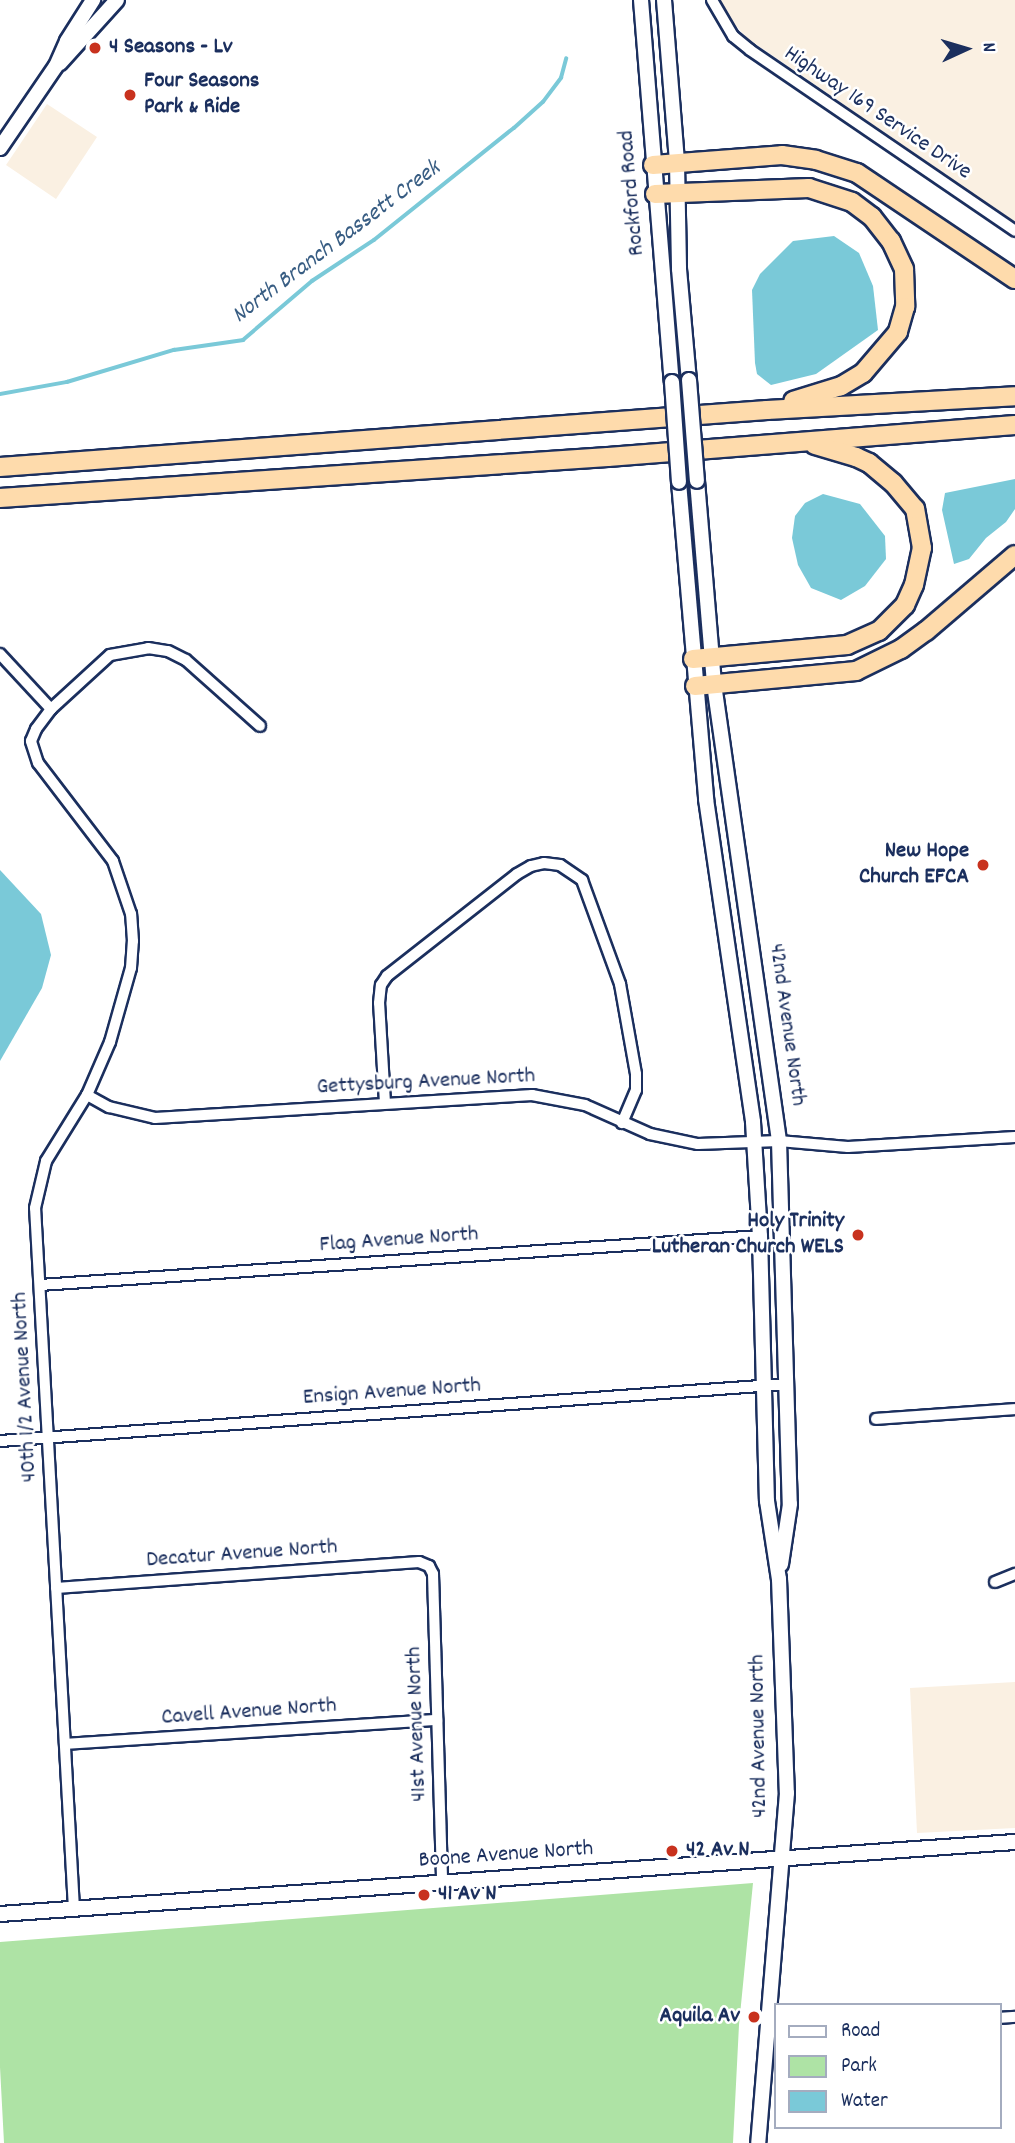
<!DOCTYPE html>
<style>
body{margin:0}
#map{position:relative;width:1015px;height:2143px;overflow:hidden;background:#fff;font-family:Dekko,sans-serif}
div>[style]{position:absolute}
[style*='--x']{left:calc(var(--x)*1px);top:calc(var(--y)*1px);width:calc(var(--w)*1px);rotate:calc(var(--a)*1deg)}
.built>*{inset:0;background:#faf0e2}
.green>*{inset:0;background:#aee3a5}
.water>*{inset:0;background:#7ac9d8}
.stream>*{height:3.5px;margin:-1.75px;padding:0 1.75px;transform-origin:1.75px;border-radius:1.75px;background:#7ac9d8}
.roads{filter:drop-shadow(2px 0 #1b2f5e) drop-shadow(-2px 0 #1b2f5e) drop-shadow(0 2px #1b2f5e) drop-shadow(0 -2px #1b2f5e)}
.street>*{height:10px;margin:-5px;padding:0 5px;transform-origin:5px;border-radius:5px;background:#fff}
.secondary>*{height:14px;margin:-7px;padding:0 7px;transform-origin:7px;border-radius:7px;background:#fff}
.highway>*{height:18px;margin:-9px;padding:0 9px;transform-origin:9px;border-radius:9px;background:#fedbac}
.bridges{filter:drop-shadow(2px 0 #1b2f5e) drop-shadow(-2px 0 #1b2f5e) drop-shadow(0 2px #1b2f5e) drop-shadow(0 -2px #1b2f5e)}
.secondary-bridge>*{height:14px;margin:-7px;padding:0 7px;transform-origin:7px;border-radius:7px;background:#fff}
.dots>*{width:19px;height:19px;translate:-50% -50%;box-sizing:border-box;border:4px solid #fff;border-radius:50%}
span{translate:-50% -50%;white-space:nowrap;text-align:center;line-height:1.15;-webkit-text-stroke:5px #fff;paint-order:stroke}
.poi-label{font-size:23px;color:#1b2f5e;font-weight:700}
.left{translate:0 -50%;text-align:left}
.right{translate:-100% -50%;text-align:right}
.street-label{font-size:23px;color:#1b2f5e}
.water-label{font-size:24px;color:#385d83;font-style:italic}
.legend{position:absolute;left:774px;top:2003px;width:228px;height:126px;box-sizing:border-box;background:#fff;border:2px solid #a4acbf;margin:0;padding:9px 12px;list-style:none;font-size:21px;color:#1b2f5e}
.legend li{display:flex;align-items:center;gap:14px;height:35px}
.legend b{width:35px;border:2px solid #a4acbf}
.north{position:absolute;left:931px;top:14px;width:70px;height:70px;-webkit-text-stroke:5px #fff;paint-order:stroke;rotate:86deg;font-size:19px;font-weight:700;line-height:28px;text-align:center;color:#1b2f5e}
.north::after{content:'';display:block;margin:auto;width:24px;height:32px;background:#1b2f5e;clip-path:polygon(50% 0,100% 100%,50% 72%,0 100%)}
</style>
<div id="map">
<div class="built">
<div style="clip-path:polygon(720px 0,1015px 0,1015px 222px,747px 38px,730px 19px)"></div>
<div style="clip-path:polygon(47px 104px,97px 137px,56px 199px,6px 165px)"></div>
<div style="clip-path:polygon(1015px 1682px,1015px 1828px,917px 1833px,910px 1688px)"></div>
</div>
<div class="green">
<div style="clip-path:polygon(753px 1883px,739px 2025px,733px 2143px,4px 2143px,0 2067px,0 1942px)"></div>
</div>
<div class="water">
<div style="clip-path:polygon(834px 236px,859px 253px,873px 286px,878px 330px,816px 374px,771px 385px,757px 374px,755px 363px,752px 290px,760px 274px,793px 241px)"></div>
<div style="clip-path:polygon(1015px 479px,1015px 509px,1006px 522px,986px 538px,969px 559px,954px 564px,942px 510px,945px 493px)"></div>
<div style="clip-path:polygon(823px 494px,860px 504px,885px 536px,886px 559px,865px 586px,841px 600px,811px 588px,798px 565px,792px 538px,795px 516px,805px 503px)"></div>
<div style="clip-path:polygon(0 870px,41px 914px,51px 955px,42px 988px,0 1061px)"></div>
</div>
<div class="stream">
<div style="--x:0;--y:394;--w:68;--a:-10.2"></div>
<div style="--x:67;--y:382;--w:112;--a:-16.7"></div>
<div style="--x:174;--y:350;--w:70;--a:-8.2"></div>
<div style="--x:243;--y:340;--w:91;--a:-40.5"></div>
<div style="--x:312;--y:281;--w:74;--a:-33.5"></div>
<div style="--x:374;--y:240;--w:179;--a:-38.7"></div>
<div style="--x:514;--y:128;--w:39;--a:-42"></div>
<div style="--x:543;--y:102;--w:30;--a:-53"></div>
<div style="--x:561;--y:78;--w:20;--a:-75"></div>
</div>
<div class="roads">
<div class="street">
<div style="--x:712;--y:0;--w:42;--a:59.7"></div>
<div style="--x:733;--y:36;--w:22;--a:39"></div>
<div style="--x:750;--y:50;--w:321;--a:34.3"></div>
<div style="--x:0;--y:654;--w:75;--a:47.2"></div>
<div style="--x:87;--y:1095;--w:25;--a:29"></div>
<div style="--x:109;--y:1107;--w:47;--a:13.4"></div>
<div style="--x:155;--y:1118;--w:378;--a:-3.5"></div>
<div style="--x:532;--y:1095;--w:54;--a:10.7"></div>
<div style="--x:585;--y:1105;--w:71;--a:24"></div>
<div style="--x:650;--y:1134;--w:49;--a:11.8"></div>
<div style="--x:698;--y:1144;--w:81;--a:-2.1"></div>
<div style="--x:779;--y:1141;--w:69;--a:5"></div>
<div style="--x:848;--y:1147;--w:167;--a:-3.4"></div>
<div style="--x:385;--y:1103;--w:100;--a:-93.4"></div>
<div style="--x:379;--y:1003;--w:18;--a:-84"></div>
<div style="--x:381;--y:985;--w:11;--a:-56"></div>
<div style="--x:387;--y:976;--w:165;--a:-38.1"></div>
<div style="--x:517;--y:874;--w:16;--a:-30"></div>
<div style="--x:531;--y:866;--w:13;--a:-13"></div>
<div style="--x:544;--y:863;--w:16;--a:7"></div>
<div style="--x:560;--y:865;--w:27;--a:34"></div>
<div style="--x:582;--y:880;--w:111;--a:69.9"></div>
<div style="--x:620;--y:984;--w:91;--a:79.9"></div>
<div style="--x:636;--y:1074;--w:16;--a:90"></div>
<div style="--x:636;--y:1090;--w:36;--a:113"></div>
<div style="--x:40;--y:1285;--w:722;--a:-3.89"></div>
<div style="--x:876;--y:1419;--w:139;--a:-4.1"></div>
<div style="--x:0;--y:1441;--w:789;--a:-4.14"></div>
<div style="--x:995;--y:1582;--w:22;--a:-22"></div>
<div style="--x:56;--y:1588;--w:364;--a:-4.1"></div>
<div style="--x:419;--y:1562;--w:11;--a:22"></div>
<div style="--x:429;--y:1566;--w:9;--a:63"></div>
<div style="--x:433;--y:1574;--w:309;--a:88.3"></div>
<div style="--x:65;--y:1744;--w:373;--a:-3.7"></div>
<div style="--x:74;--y:1909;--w:702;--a:-93.18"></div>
<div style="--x:35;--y:1208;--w:48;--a:-76.8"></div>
<div style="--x:46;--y:1161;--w:78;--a:-58.2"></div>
<div style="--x:87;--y:1095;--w:58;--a:-66.5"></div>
<div style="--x:110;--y:1042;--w:77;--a:-74.2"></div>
<div style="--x:131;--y:968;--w:27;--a:-86"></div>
<div style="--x:133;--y:941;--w:27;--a:-94"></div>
<div style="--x:131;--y:914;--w:56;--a:-108.8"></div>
<div style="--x:113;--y:861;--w:123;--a:-127.4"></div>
<div style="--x:38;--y:763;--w:23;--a:-108"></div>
<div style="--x:31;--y:741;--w:13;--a:-67"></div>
<div style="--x:36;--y:729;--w:25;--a:-53"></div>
<div style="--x:51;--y:709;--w:80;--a:-42.5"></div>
<div style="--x:110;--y:655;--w:39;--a:-10"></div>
<div style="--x:148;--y:648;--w:20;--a:9"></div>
<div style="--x:168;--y:651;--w:20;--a:27"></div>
<div style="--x:186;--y:660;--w:99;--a:41.7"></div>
<div style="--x:999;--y:2018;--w:16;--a:-4"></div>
</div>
<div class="secondary">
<div style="--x:641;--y:0;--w:383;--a:85.4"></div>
<div style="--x:664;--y:0;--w:164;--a:85.4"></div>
<div style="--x:677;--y:163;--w:106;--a:88.9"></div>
<div style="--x:679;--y:269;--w:111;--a:84.9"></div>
<div style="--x:60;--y:63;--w:85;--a:-47.9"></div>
<div style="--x:0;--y:148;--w:99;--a:-55.7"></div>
<div style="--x:56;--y:66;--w:27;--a:-66"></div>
<div style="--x:67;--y:41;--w:49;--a:-57.6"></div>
<div style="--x:697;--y:481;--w:204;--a:85.2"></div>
<div style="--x:714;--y:684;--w:462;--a:81.9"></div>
<div style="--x:779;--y:1141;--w:363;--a:88.3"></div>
<div style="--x:790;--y:1504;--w:61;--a:98.5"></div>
<div style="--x:679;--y:482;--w:318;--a:85.1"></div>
<div style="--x:706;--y:799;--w:326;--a:81.7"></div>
<div style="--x:753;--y:1122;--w:114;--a:86.5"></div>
<div style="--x:760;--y:1236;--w:265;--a:88.5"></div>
<div style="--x:767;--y:1501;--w:79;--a:81.3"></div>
<div style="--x:779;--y:1579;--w:214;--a:87.9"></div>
<div style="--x:787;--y:1793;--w:351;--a:94.7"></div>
<div style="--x:0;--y:1914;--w:1018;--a:-4.06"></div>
</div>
<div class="highway">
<div style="--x:653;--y:165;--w:129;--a:-4.4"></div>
<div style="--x:782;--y:155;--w:34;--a:8"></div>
<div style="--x:816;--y:160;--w:43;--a:17.6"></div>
<div style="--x:857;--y:173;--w:190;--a:33.9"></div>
<div style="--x:655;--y:194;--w:154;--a:-2.2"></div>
<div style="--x:809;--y:188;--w:45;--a:18"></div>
<div style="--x:852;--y:202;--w:25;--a:37"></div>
<div style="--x:872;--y:217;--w:31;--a:52"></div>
<div style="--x:891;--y:241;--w:31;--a:65"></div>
<div style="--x:904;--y:269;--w:38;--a:88"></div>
<div style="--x:905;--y:307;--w:26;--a:106"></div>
<div style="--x:898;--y:332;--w:54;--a:130.5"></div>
<div style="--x:863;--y:373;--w:26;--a:149"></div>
<div style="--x:841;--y:386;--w:50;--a:162.6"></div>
<div style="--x:0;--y:467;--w:769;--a:-4.25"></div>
<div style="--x:767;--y:410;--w:248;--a:-3.2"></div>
<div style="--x:0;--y:498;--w:609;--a:-3.86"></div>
<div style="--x:608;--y:457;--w:408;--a:-4.5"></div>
<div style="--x:693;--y:659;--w:155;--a:-5.2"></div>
<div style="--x:847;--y:645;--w:35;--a:-24"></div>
<div style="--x:879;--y:631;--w:37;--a:-45"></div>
<div style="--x:905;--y:605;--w:22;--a:-66"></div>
<div style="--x:914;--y:585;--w:38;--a:-78"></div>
<div style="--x:922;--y:548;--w:40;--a:-100"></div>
<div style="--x:915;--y:509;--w:34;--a:-130"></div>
<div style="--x:893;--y:483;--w:31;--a:-140"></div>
<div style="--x:869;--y:463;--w:14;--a:-155"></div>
<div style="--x:856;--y:457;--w:43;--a:-163.7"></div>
<div style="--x:695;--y:686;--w:162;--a:-5.3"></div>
<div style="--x:856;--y:671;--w:50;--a:-26.1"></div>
<div style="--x:901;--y:649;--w:31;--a:-36"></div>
<div style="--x:926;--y:631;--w:117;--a:-40.5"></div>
</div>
</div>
<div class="bridges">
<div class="secondary-bridge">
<div style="--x:689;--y:380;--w:101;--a:85.5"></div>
<div style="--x:672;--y:382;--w:100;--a:86"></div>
</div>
</div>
<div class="dots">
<div style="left:95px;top:48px;background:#c8321e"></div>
<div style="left:130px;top:95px;background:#c8321e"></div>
<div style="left:983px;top:865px;background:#c8321e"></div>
<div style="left:858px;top:1235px;background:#c8321e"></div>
<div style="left:672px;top:1851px;background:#c8321e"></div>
<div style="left:424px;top:1895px;background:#c8321e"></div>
<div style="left:754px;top:2017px;background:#c8321e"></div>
</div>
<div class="poi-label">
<span class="left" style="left:109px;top:48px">4 Seasons - Lv</span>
<span class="left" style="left:144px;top:95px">Four Seasons<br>Park &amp; Ride</span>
<span class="right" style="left:969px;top:865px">New Hope<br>Church EFCA</span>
<span class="right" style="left:844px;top:1235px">Holy Trinity<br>Lutheran Church WELS</span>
<span class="left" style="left:686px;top:1851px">42 Av N</span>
<span class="left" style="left:438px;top:1895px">41 Av N</span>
<span class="right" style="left:740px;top:2017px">Aquila Av</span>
</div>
<div class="street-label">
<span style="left:877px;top:114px;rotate:34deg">Highway 169 Service Drive</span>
<span style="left:633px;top:193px;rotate:-95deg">Rockford Road</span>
<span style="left:786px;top:1025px;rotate:82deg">42nd Avenue North</span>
<span style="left:426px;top:1083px;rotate:-3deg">Gettysburg Avenue North</span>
<span style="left:399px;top:1241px;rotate:-4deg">Flag Avenue North</span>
<span style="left:26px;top:1387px;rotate:-93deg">40th 1/2 Avenue North</span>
<span style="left:392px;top:1393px;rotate:-4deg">Ensign Avenue North</span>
<span style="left:242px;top:1555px;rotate:-4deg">Decatur Avenue North</span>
<span style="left:249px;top:1713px;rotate:-4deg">Cavell Avenue North</span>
<span style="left:418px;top:1724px;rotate:-92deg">41st Avenue North</span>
<span style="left:760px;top:1736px;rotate:-91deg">42nd Avenue North</span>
<span style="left:506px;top:1856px;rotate:-4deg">Boone Avenue North</span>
</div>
<div class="water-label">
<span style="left:337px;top:243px;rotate:-37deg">North Branch Bassett Creek</span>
</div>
<ul class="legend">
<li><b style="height:9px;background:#fff"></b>Road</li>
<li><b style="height:19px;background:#aee3a5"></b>Park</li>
<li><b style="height:19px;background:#7ac9d8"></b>Water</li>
</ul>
<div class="north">N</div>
</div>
